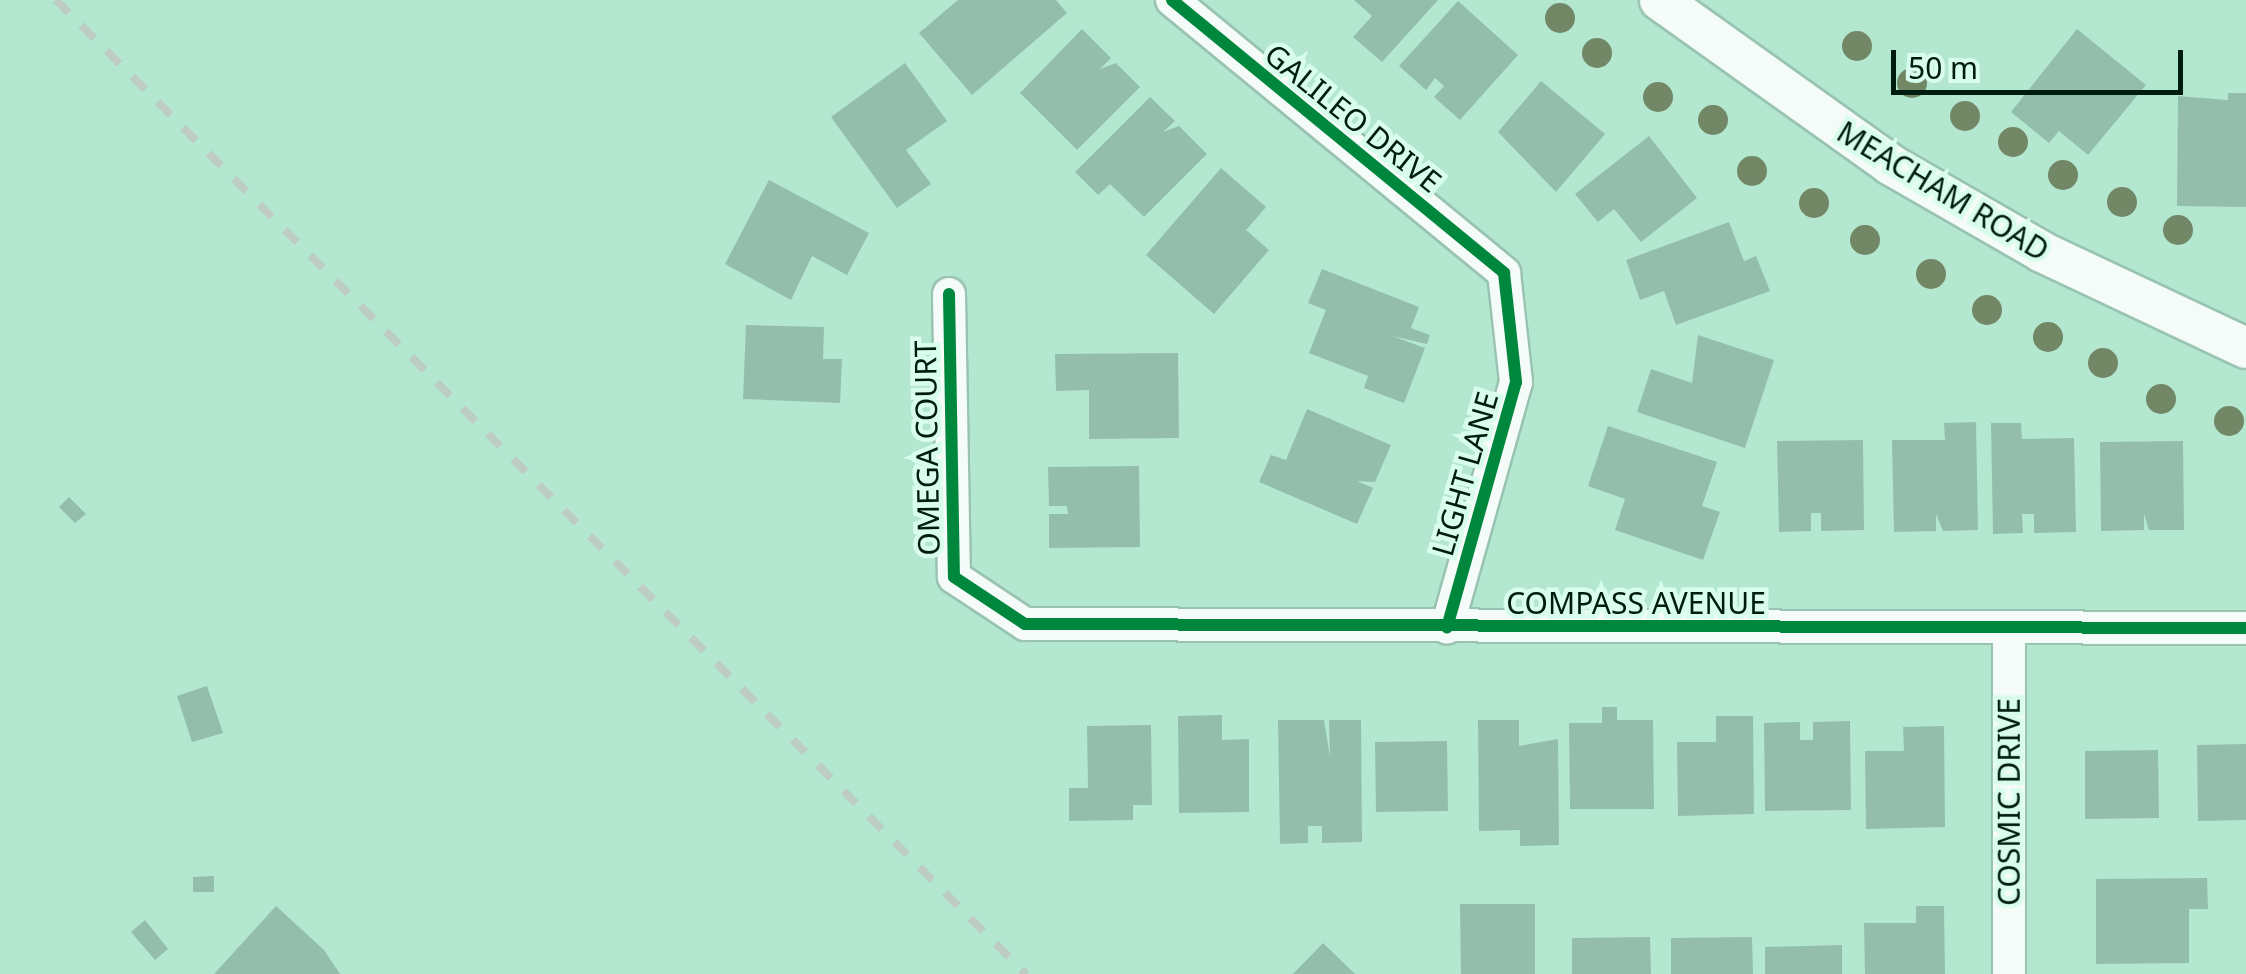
<!DOCTYPE html>
<style>
body{margin:0}
#map{position:relative;width:2246px;height:974px;overflow:hidden;background:#b3e7d0;font-family:"Noto Sans",sans-serif}
div>[style]{position:absolute}
[style*='--x']{left:calc(var(--x)*1px);top:calc(var(--y)*1px);width:calc(var(--w)*1px);rotate:calc(var(--a)*1deg)}
.building>*{inset:0;background:#94beac}
.roads{filter:drop-shadow(2px 0 #99c3b1) drop-shadow(-2px 0 #99c3b1) drop-shadow(0 2px #99c3b1) drop-shadow(0 -2px #99c3b1)}
.minor>*{height:32px;margin:-16px;padding:0 16px;transform-origin:16px;border-radius:16px;background:#f4fbf8}
.tertiary>*{height:40px;margin:-20px;padding:0 20px;transform-origin:20px;border-radius:20px;background:#f4fbf8}
.rail>*{height:8px;margin-top:-4px;transform-origin:0;background:repeating-linear-gradient(90deg,#bdccc5 0 18px,transparent 0 36px)}
.cycleway>*{height:12px;margin:-6px;padding:0 6px;transform-origin:6px;border-radius:6px;background:#00873e}
.trees>*{width:30px;height:30px;margin:-15px;border-radius:50%;background:#728766}
span{translate:-50% -50%;white-space:nowrap;text-align:center;line-height:1.15;-webkit-text-stroke:9px #d9fdec;paint-order:stroke}
.street-label{font-size:30px;color:#001c11}
.scale{position:absolute;left:1891px;top:50px;width:292px;height:45px;box-sizing:border-box;border:5px solid #001c11;border-top:0;padding-left:12px;font-size:30px;line-height:35px;white-space:nowrap;color:#001c11;-webkit-text-stroke:8px #d9fdec;paint-order:stroke}
</style>
<div id="map">
<div class="building">
<div style="clip-path:polygon(958px 0,1056px 0,1067px 13px,972px 95px,919px 33px)"></div>
<div style="clip-path:polygon(1354px 0,1438px 0,1382px 62px,1353px 37px,1372px 16px)"></div>
<div style="clip-path:polygon(1458px 1px,1518px 55px,1460px 120px,1434px 97px,1444px 86px,1435px 78px,1426px 90px,1399px 66px)"></div>
<div style="clip-path:polygon(1082px 29px,1111px 58px,1100px 69px,1116px 63px,1140px 87px,1077px 150px,1020px 93px)"></div>
<div style="clip-path:polygon(2077px 29px,2146px 85px,2088px 155px,2059px 131px,2049px 143px,2011px 112px)"></div>
<div style="clip-path:polygon(905px 63px,947px 121px,906px 150px,931px 184px,897px 208px,831px 117px)"></div>
<div style="clip-path:polygon(1541px 81px,1605px 134px,1556px 192px,1498px 132px)"></div>
<div style="clip-path:polygon(2228px 93px,2246px 93px,2246px 207px,2177px 206px,2178px 96px,2228px 100px)"></div>
<div style="clip-path:polygon(1150px 97px,1175px 121px,1163px 132px,1179px 126px,1207px 154px,1144px 217px,1110px 184px,1098px 195px,1075px 172px)"></div>
<div style="clip-path:polygon(1649px 136px,1697px 198px,1641px 242px,1614px 209px,1598px 222px,1575px 194px)"></div>
<div style="clip-path:polygon(1221px 168px,1266px 207px,1246px 230px,1269px 250px,1214px 314px,1146px 255px)"></div>
<div style="clip-path:polygon(769px 180px,869px 233px,847px 275px,812px 256px,791px 300px,725px 264px)"></div>
<div style="clip-path:polygon(1729px 222px,1744px 261px,1756px 256px,1770px 291px,1676px 325px,1664px 291px,1640px 300px,1626px 260px)"></div>
<div style="clip-path:polygon(1322px 269px,1419px 307px,1411px 328px,1430px 335px,1427px 344px,1392px 336px,1425px 348px,1404px 403px,1364px 388px,1368px 376px,1309px 353px,1326px 310px,1308px 303px)"></div>
<div style="clip-path:polygon(746px 325px,824px 327px,823px 359px,842px 359px,840px 403px,743px 399px)"></div>
<div style="clip-path:polygon(1698px 335px,1774px 360px,1745px 448px,1637px 412px,1651px 369px,1692px 383px)"></div>
<div style="clip-path:polygon(1178px 353px,1179px 438px,1089px 439px,1089px 390px,1056px 391px,1055px 354px)"></div>
<div style="clip-path:polygon(1307px 409px,1391px 445px,1375px 482px,1357px 481px,1373px 488px,1357px 524px,1259px 482px,1271px 455px,1286px 460px)"></div>
<div style="clip-path:polygon(1976px 422px,1978px 530px,1943px 531px,1936px 514px,1936px 531px,1894px 532px,1892px 440px,1945px 440px,1944px 423px)"></div>
<div style="clip-path:polygon(1991px 423px,2021px 423px,2022px 439px,2074px 438px,2076px 532px,2034px 533px,2034px 514px,2022px 514px,2023px 533px,1993px 534px)"></div>
<div style="clip-path:polygon(1608px 426px,1717px 462px,1702px 506px,1720px 512px,1703px 560px,1615px 530px,1625px 499px,1588px 486px)"></div>
<div style="clip-path:polygon(1863px 440px,1864px 530px,1821px 531px,1821px 513px,1811px 513px,1811px 531px,1779px 532px,1777px 441px)"></div>
<div style="clip-path:polygon(2183px 441px,2184px 530px,2149px 530px,2144px 514px,2144px 530px,2101px 531px,2100px 442px)"></div>
<div style="clip-path:polygon(1139px 466px,1140px 547px,1049px 548px,1049px 514px,1068px 514px,1067px 506px,1049px 506px,1048px 467px)"></div>
<div style="clip-path:polygon(69px 497px,86px 514px,75px 523px,59px 507px)"></div>
<div style="clip-path:polygon(207px 686px,223px 733px,192px 742px,177px 696px)"></div>
<div style="clip-path:polygon(1602px 707px,1617px 707px,1617px 720px,1653px 720px,1654px 809px,1570px 809px,1569px 723px,1602px 723px)"></div>
<div style="clip-path:polygon(1222px 715px,1222px 740px,1249px 739px,1249px 812px,1179px 813px,1178px 716px)"></div>
<div style="clip-path:polygon(1716px 716px,1753px 716px,1754px 814px,1678px 816px,1677px 742px,1716px 742px)"></div>
<div style="clip-path:polygon(1278px 720px,1324px 720px,1330px 757px,1329px 720px,1361px 720px,1362px 842px,1322px 843px,1322px 826px,1308px 826px,1308px 843px,1280px 844px)"></div>
<div style="clip-path:polygon(1478px 720px,1519px 720px,1519px 746px,1558px 739px,1559px 845px,1520px 846px,1520px 830px,1479px 831px)"></div>
<div style="clip-path:polygon(1850px 721px,1851px 810px,1765px 811px,1764px 723px,1800px 722px,1800px 740px,1813px 740px,1813px 722px)"></div>
<div style="clip-path:polygon(1151px 725px,1152px 805px,1133px 805px,1133px 820px,1069px 821px,1069px 788px,1088px 788px,1087px 726px)"></div>
<div style="clip-path:polygon(1944px 726px,1945px 827px,1866px 829px,1865px 751px,1904px 751px,1903px 727px)"></div>
<div style="clip-path:polygon(1447px 741px,1448px 811px,1376px 812px,1375px 742px)"></div>
<div style="clip-path:polygon(2246px 744px,2246px 820px,2198px 821px,2197px 745px)"></div>
<div style="clip-path:polygon(2158px 750px,2159px 818px,2085px 819px,2085px 751px)"></div>
<div style="clip-path:polygon(214px 876px,214px 892px,193px 892px,193px 877px)"></div>
<div style="clip-path:polygon(2207px 878px,2208px 909px,2189px 909px,2189px 963px,2096px 964px,2096px 879px)"></div>
<div style="clip-path:polygon(1460px 904px,1535px 904px,1535px 974px,1461px 974px)"></div>
<div style="clip-path:polygon(276px 906px,324px 950px,340px 974px,214px 974px)"></div>
<div style="clip-path:polygon(1916px 906px,1944px 906px,1945px 974px,1865px 974px,1864px 923px,1916px 923px)"></div>
<div style="clip-path:polygon(145px 920px,168px 949px,155px 960px,131px 932px)"></div>
<div style="clip-path:polygon(1650px 937px,1651px 974px,1572px 974px,1572px 938px)"></div>
<div style="clip-path:polygon(1752px 937px,1753px 974px,1671px 974px,1671px 938px)"></div>
<div style="clip-path:polygon(1323px 943px,1355px 974px,1293px 974px)"></div>
<div style="clip-path:polygon(1842px 945px,1842px 974px,1765px 974px,1765px 947px)"></div>
</div>
<div class="roads">
<div class="minor">
<div style="--x:1172;--y:0;--w:430;--a:39.4"></div>
<div style="--x:1504;--y:273;--w:110;--a:83.7"></div>
<div style="--x:1516;--y:382;--w:255;--a:105.7"></div>
<div style="--x:949;--y:294;--w:283;--a:89"></div>
<div style="--x:954;--y:577;--w:85;--a:33.5"></div>
<div style="--x:1025;--y:624;--w:1221;--a:0.19"></div>
<div style="--x:2009;--y:630;--w:344;--a:90"></div>
</div>
<div class="tertiary">
<div style="--x:1660;--y:0;--w:284;--a:35.5"></div>
<div style="--x:1891;--y:165;--w:174;--a:29.9"></div>
<div style="--x:2042;--y:252;--w:225;--a:25.2"></div>
</div>
</div>
<div class="rail">
<div style="--x:56;--y:0;--w:1375;--a:45.12"></div>
</div>
<div class="cycleway">
<div style="--x:1172;--y:0;--w:430;--a:39.4"></div>
<div style="--x:1504;--y:273;--w:110;--a:83.7"></div>
<div style="--x:1516;--y:382;--w:255;--a:105.7"></div>
<div style="--x:949;--y:294;--w:283;--a:89"></div>
<div style="--x:954;--y:577;--w:85;--a:33.5"></div>
<div style="--x:1025;--y:624;--w:1221;--a:0.19"></div>
</div>
<div class="trees">
<div style="left:1560px;top:18px"></div>
<div style="left:1857px;top:46px"></div>
<div style="left:1597px;top:53px"></div>
<div style="left:1912px;top:83px"></div>
<div style="left:1658px;top:97px"></div>
<div style="left:1965px;top:116px"></div>
<div style="left:1713px;top:120px"></div>
<div style="left:2013px;top:142px"></div>
<div style="left:1752px;top:171px"></div>
<div style="left:2063px;top:175px"></div>
<div style="left:2122px;top:202px"></div>
<div style="left:1814px;top:203px"></div>
<div style="left:2178px;top:230px"></div>
<div style="left:1865px;top:240px"></div>
<div style="left:1931px;top:274px"></div>
<div style="left:1987px;top:310px"></div>
<div style="left:2048px;top:337px"></div>
<div style="left:2103px;top:363px"></div>
<div style="left:2161px;top:399px"></div>
<div style="left:2229px;top:421px"></div>
</div>
<div class="street-label">
<span style="left:1353px;top:118px;rotate:39deg">GALILEO DRIVE</span>
<span style="left:1943px;top:191px;rotate:31deg">MEACHAM ROAD</span>
<span style="left:927px;top:448px;rotate:-91deg">OMEGA COURT</span>
<span style="left:1465px;top:474px;rotate:-74deg">LIGHT LANE</span>
<span style="left:1636px;top:603px">COMPASS AVENUE</span>
<span style="left:2009px;top:802px;rotate:-90deg">COSMIC DRIVE</span>
</div>
<div class="scale">50 m</div>
</div>
